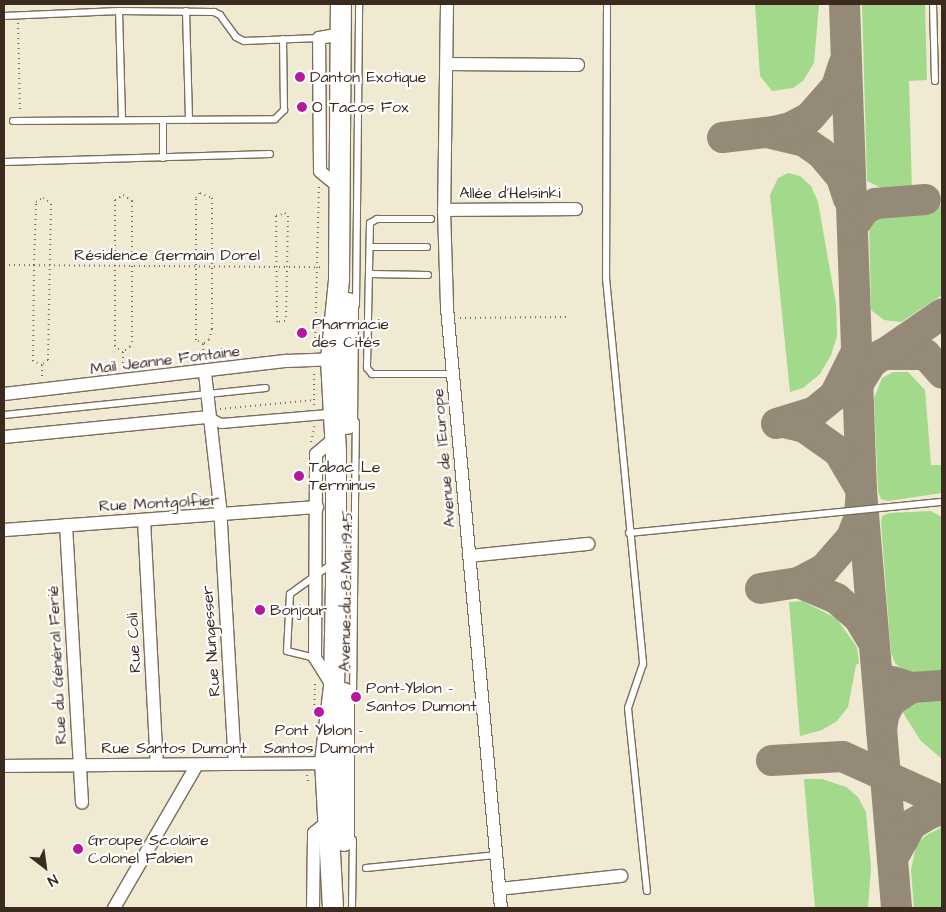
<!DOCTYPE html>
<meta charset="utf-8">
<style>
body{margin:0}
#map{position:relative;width:946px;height:912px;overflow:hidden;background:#efead1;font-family:"Architects Daughter",sans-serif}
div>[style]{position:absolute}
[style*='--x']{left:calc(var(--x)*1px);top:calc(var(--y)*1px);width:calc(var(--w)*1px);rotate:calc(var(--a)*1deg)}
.green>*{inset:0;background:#a2d98a}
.taxiway>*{height:31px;margin:-15.5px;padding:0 15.5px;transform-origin:15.5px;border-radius:15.5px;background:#958a78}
.path>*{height:2px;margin-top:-1px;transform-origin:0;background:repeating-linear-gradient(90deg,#7a6d5d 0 1px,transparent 0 5px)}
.roads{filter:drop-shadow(1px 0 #7a6d5d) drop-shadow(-1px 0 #7a6d5d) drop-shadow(0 1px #7a6d5d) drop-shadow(0 -1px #7a6d5d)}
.service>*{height:6px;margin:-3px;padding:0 3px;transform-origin:3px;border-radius:3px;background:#fff}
.pedestrian>*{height:9px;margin:-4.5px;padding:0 4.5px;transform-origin:4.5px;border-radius:4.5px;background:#fff}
.minor>*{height:12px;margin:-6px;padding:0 6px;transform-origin:6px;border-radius:6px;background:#fff}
.primary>*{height:20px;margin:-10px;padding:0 10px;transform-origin:10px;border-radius:10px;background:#fff}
.dots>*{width:14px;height:14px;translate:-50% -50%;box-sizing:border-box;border:2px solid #fff;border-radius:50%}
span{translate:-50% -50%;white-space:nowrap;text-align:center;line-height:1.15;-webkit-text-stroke:4.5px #fff;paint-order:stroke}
.poi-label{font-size:16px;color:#3b2a1e}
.left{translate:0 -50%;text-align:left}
.street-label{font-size:16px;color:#3b2a1e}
.frame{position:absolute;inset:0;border:5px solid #3b2a1e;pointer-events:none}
.north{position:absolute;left:20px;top:842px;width:50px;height:50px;-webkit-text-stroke:4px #fff;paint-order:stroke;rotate:150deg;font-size:14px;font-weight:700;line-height:20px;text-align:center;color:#3b2a1e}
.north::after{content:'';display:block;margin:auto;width:18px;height:22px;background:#3b2a1e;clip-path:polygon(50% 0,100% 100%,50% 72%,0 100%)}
</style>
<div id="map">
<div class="green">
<div style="clip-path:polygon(755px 4px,819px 4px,814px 63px,803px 81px,793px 88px,772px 91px,760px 76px)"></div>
<div style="clip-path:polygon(862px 4px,925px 4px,927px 80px,909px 81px,912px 192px,891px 193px,867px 181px)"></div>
<div style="clip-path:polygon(788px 173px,800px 176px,811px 186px,818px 202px,836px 304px,837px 336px,831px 355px,820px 374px,803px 388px,790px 392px,770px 195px,778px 178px)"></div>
<div style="clip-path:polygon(942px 205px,942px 295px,901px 322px,884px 320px,871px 310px,869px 219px,903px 207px)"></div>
<div style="clip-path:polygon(893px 372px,908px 372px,925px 390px,931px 465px,942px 465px,942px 493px,888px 501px,881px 499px,878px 492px,874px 398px,882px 378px)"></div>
<div style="clip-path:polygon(931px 511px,942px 517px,942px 671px,915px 673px,903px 670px,895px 663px,891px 653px,881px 523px,882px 516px,890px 513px)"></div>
<div style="clip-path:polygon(802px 601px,836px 618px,857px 647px,859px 663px,856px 665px,848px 707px,837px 721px,822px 730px,800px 736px,789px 602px)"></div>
<div style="clip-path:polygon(942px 699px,942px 759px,921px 741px,902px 711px,911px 703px)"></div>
<div style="clip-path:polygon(804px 779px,822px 779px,846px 787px,858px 797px,866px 812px,871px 867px,868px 908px,815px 908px)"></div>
<div style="clip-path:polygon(942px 827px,942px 908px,914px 908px,911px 870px,916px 846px,925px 836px)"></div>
</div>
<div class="taxiway">
<div style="--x:844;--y:4;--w:486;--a:88"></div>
<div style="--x:861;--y:490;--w:419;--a:85.2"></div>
<div style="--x:766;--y:132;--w:39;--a:13"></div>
<div style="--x:804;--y:141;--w:21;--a:35"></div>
<div style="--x:821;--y:153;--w:31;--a:50"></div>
<div style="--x:841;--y:177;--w:22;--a:72"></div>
<div style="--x:722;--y:137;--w:51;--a:-6.7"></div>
<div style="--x:773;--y:131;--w:17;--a:-13"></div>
<div style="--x:790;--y:127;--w:21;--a:-28"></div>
<div style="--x:809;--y:117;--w:41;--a:-48.9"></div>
<div style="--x:836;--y:86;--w:23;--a:-72"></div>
<div style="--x:852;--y:226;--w:21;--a:-55"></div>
<div style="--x:864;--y:209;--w:13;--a:-29"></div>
<div style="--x:875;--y:203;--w:50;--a:-4.6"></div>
<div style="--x:881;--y:354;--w:44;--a:0"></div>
<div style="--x:925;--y:354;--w:25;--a:48"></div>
<div style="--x:856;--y:386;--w:28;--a:-58"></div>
<div style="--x:871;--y:362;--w:86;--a:-34.6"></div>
<div style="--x:776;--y:423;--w:39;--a:-17"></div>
<div style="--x:813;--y:412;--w:27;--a:-39"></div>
<div style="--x:834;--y:395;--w:45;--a:-63.4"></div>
<div style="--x:798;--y:582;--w:41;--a:22.8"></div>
<div style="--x:836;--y:598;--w:29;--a:41"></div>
<div style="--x:858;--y:617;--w:29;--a:59"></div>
<div style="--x:760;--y:588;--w:38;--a:-9"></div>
<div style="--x:798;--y:582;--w:30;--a:-28"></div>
<div style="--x:824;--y:568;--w:41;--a:-48.9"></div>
<div style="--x:851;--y:537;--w:22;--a:-69"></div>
<div style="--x:859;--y:516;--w:26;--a:-86"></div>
<div style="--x:861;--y:490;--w:45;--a:-120.5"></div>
<div style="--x:838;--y:451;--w:42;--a:-144.8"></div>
<div style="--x:804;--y:427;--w:21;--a:-166"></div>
<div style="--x:892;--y:681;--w:20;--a:18"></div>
<div style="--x:911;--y:687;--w:31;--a:-4"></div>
<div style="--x:881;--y:730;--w:15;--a:-82"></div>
<div style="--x:883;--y:715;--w:16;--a:-63"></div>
<div style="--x:890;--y:701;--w:25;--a:-34"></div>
<div style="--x:771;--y:760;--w:71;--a:-3.2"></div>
<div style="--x:842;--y:756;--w:110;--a:24.2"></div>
<div style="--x:892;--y:858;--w:39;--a:-61"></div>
<div style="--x:911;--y:824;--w:21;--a:-31"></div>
<div style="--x:929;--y:813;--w:14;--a:-17"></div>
</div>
<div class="path">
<div style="--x:18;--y:23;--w:88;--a:88.7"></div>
<div style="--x:285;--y:213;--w:4;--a:45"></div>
<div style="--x:288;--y:216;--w:100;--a:91.1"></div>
<div style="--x:286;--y:316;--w:5;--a:101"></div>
<div style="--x:285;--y:321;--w:8;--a:173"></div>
<div style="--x:277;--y:322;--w:106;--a:-90.5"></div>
<div style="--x:276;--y:216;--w:9;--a:-18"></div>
<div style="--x:4;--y:265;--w:319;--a:0.4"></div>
<div style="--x:460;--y:318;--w:106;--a:-0.5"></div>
<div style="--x:203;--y:344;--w:8;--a:-150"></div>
<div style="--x:196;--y:340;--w:142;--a:-90"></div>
<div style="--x:196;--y:198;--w:6;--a:-51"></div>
<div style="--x:200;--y:193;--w:13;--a:23"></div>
<div style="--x:212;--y:198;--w:131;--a:90"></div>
<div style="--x:212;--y:329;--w:11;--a:105"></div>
<div style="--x:209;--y:340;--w:7;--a:146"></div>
<div style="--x:203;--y:344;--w:14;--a:86"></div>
<div style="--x:315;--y:348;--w:163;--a:-88.6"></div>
<div style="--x:123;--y:352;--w:10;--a:-143"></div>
<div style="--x:115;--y:346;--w:146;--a:-90"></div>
<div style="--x:115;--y:200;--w:9;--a:-32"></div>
<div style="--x:123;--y:195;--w:11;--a:34"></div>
<div style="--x:132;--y:201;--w:140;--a:90"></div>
<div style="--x:132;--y:341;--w:6;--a:108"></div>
<div style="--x:130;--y:347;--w:9;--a:144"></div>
<div style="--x:123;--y:352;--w:15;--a:90"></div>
<div style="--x:42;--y:365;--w:10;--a:-156"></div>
<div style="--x:33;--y:361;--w:96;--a:-89.4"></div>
<div style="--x:34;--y:265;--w:63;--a:-88.2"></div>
<div style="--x:36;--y:202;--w:8;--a:-30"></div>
<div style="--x:43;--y:198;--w:10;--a:37"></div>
<div style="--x:51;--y:204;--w:156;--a:91.1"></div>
<div style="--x:48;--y:360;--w:8;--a:140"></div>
<div style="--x:42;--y:365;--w:13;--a:90"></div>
<div style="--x:314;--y:405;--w:32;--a:-90"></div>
<div style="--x:220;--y:409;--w:95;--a:-5.4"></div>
<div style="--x:311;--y:442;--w:17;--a:-77"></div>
<div style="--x:314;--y:715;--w:35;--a:-88"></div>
<div style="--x:307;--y:775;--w:10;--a:79"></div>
</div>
<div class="roads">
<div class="service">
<div style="--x:607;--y:4;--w:274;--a:90.2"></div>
<div style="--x:606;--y:278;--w:388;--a:84.5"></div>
<div style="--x:643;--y:664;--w:46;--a:108.8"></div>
<div style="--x:628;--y:708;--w:184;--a:84.1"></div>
<div style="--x:933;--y:4;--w:77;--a:88.5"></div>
<div style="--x:119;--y:11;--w:109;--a:88.4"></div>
<div style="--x:186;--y:11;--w:109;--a:88.4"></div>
<div style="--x:4;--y:16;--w:115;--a:-2.5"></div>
<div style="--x:119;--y:11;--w:95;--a:0.6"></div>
<div style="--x:214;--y:12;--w:7;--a:27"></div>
<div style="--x:220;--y:15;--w:27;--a:54"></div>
<div style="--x:236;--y:37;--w:9;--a:27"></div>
<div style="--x:244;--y:41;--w:75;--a:-2.3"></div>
<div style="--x:163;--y:120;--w:38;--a:90"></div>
<div style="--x:13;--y:121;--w:262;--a:-0.4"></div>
<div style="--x:275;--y:119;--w:13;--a:-45"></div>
<div style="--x:284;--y:110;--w:71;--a:-90.8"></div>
<div style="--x:4;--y:162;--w:266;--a:-1.7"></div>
<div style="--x:431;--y:219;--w:54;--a:180"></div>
<div style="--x:377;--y:219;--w:8;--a:150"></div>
<div style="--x:370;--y:223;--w:145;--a:91.2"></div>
<div style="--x:367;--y:368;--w:8;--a:50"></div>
<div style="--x:372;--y:374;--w:81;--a:0"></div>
<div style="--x:370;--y:247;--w:57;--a:0"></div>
<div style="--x:370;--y:274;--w:58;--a:1"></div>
<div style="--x:356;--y:305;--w:301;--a:-89.4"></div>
<div style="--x:4;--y:415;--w:263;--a:-5.9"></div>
<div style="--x:629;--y:533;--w:315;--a:-5.7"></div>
<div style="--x:315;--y:658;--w:29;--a:-166"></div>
<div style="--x:287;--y:651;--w:57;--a:-87"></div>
<div style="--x:290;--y:594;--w:53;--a:-35.8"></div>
<div style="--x:353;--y:697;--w:275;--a:-89.4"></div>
<div style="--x:366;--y:868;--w:132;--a:-5.7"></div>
<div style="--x:352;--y:908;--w:68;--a:-89.2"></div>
</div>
<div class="pedestrian">
<div style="--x:209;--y:417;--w:13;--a:27"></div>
<div style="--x:221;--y:423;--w:104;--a:-4.9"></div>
</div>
<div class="minor">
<div style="--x:447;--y:4;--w:206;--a:90.8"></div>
<div style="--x:444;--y:210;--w:98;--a:88.2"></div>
<div style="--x:447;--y:308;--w:602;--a:84.86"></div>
<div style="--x:447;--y:64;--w:131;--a:0.4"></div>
<div style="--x:340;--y:188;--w:26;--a:-140"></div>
<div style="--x:320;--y:171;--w:133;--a:-90.4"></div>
<div style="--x:319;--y:38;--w:22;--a:-10"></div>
<div style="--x:444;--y:210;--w:132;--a:-0.4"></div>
<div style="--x:205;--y:373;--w:134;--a:83.6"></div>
<div style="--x:220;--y:506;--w:258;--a:86.7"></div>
<div style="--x:4;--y:394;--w:285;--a:-6.7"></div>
<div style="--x:287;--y:361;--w:50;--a:-2.3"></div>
<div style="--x:4;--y:437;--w:206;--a:-5.6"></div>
<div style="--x:144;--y:520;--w:244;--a:87"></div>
<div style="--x:66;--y:525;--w:278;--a:86.7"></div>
<div style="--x:4;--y:530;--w:314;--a:-4.2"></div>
<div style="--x:469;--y:556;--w:120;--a:-5.8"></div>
<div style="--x:332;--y:685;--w:32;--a:-122"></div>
<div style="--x:315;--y:658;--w:204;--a:-89.7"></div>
<div style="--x:316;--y:454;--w:25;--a:-40"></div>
<div style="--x:4;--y:766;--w:328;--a:-0.5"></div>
<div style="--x:499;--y:889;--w:123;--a:-6.1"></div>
<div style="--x:114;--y:908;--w:165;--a:-59.9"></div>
<div style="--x:313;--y:908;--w:75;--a:-89.2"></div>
<div style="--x:314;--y:833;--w:22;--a:-39"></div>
</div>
<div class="primary">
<div style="--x:347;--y:424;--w:121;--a:-89.5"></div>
<div style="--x:344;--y:693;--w:148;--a:90"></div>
<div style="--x:333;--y:908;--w:146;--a:-93.1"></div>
<div style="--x:325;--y:762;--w:76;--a:-83.2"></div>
<div style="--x:334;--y:687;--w:100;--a:-88.9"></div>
<div style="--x:336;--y:587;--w:135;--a:-90"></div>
<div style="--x:336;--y:452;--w:93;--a:-93.1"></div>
<div style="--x:331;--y:359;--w:79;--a:-84.2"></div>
<div style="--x:339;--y:280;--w:276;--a:-89.6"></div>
</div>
</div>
<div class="dots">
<div style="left:300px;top:77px;background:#b5179e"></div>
<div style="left:302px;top:107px;background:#b5179e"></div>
<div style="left:302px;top:333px;background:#b5179e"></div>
<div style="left:299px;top:476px;background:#b5179e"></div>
<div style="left:260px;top:610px;background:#b5179e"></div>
<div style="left:356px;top:697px;background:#b5179e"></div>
<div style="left:319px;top:712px;background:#b5179e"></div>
<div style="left:78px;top:849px;background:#b5179e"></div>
</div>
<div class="poi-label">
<span class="left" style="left:310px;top:77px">Danton Exotique</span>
<span class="left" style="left:312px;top:107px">O Tacos Fox</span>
<span class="left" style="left:312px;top:333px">Pharmacie<br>des Cités</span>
<span class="left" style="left:309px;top:476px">Tabac Le<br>Terminus</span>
<span class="left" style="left:270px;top:610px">Bonjour</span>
<span class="left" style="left:366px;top:697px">Pont-Yblon -<br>Santos Dumont</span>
<span style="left:319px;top:739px">Pont Yblon -<br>Santos Dumont</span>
<span class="left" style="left:88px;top:849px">Groupe Scolaire<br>Colonel Fabien</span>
</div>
<div class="street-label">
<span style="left:510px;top:193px">Allée d'Helsinki</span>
<span style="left:167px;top:255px">Résidence Germain Dorel</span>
<span style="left:165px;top:360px;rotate:-7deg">Mail Jeanne Fontaine</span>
<span style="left:444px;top:458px;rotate:-95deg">Avenue de l'Europe</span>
<span style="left:159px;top:503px;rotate:-3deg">Rue Montgolfier</span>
<span style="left:346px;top:591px;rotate:-89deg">Avenue du 8 Mai 1945</span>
<span style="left:211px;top:641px;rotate:-94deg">Rue Nungesser</span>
<span style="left:134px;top:643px;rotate:-93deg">Rue Coli</span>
<span style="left:57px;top:665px;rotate:-93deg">Rue du Général Ferié</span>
<span style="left:174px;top:748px">Rue Santos Dumont</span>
</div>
<div class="frame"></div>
<div class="north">N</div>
</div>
